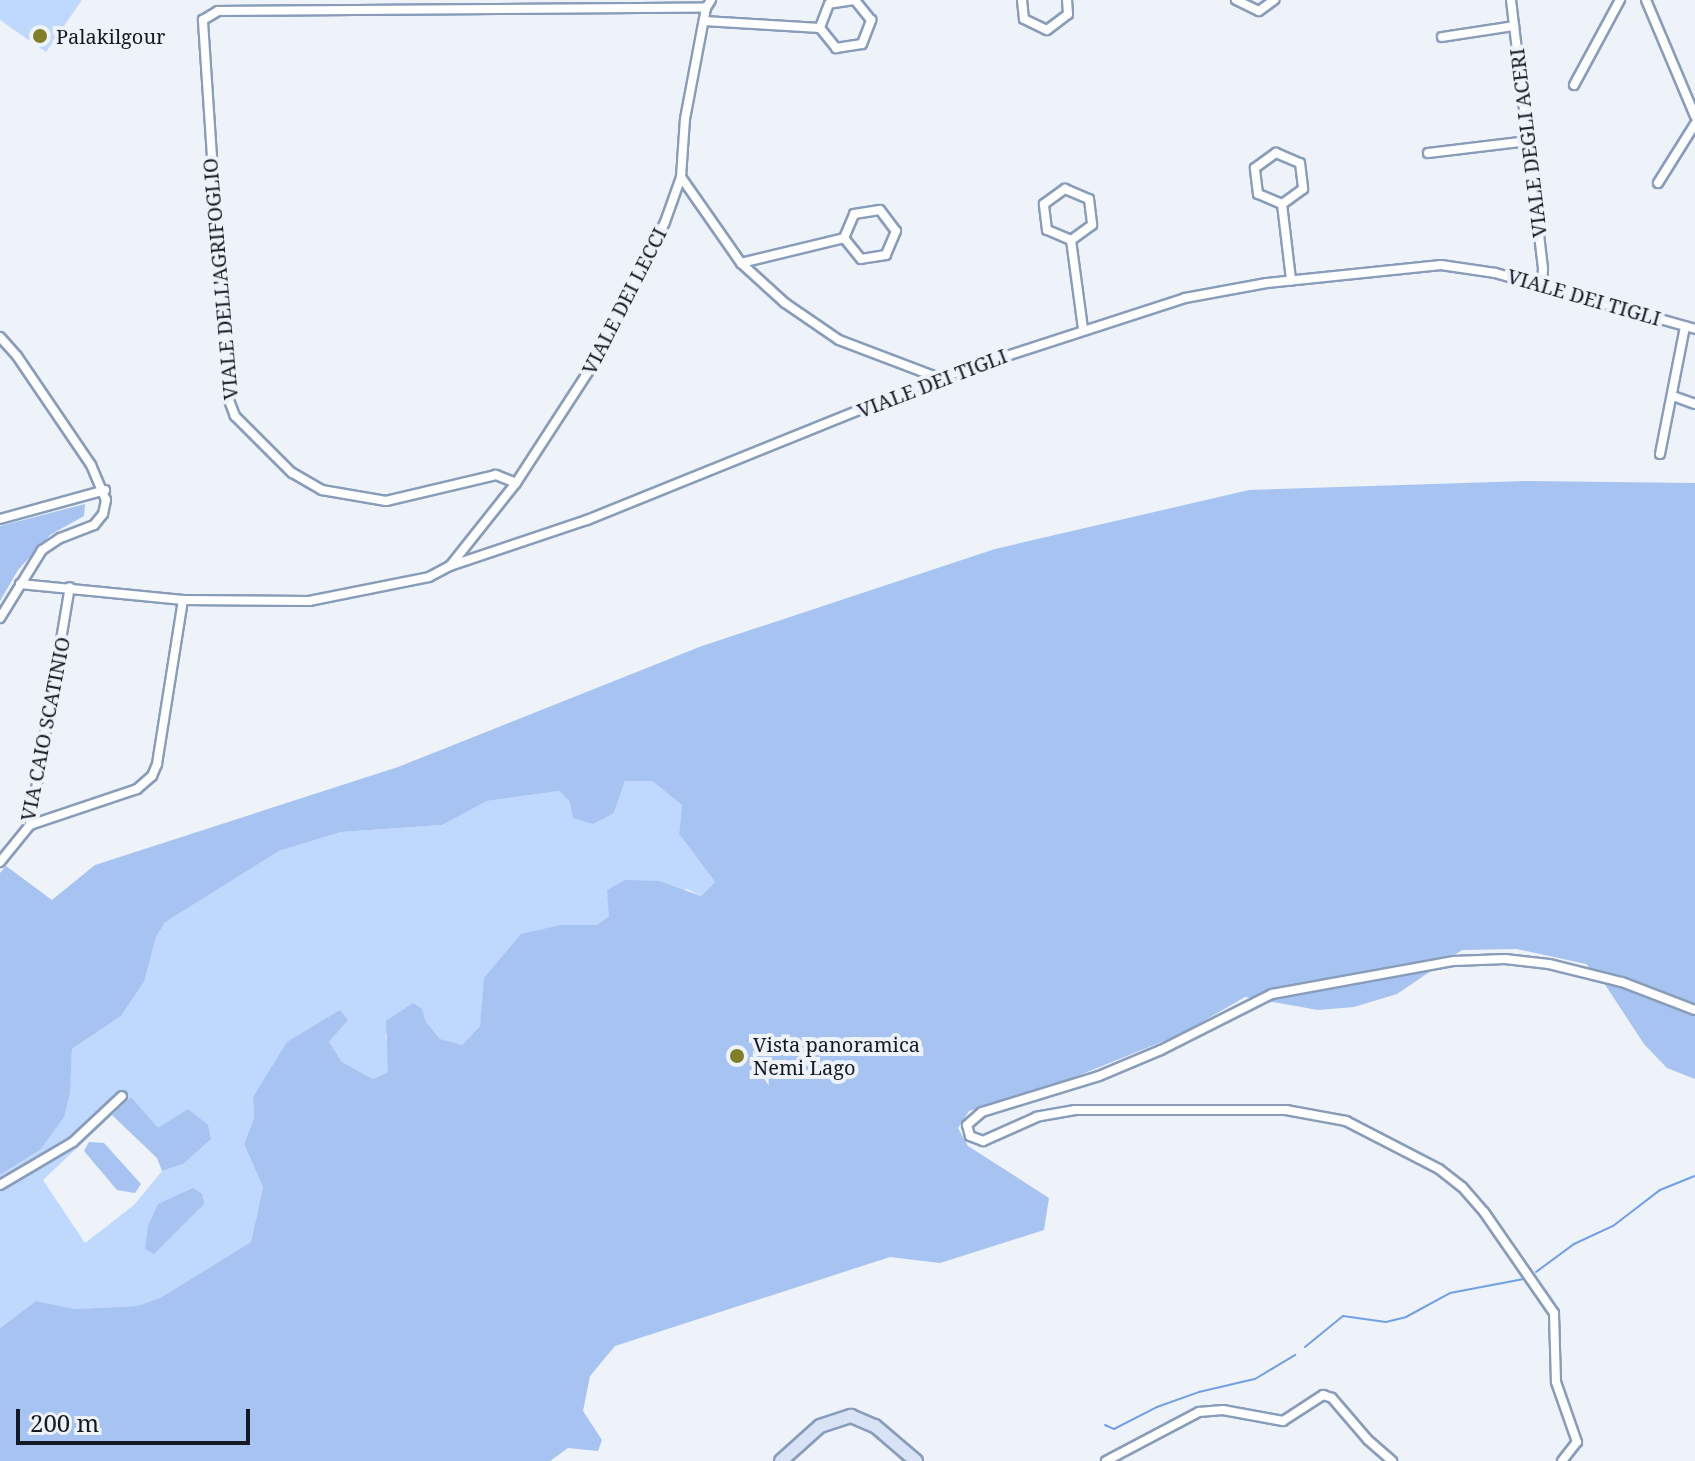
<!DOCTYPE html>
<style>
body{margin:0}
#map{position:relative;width:1695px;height:1461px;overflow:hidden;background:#eef2f9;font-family:"Noto Serif",serif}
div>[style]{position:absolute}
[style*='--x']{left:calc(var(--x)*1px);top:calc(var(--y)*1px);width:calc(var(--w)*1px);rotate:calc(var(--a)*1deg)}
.green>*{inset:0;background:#bfd8fe}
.forest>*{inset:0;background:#a6c3f1}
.stream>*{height:2px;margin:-1px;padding:0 1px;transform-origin:1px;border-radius:1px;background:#71a0e9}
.roads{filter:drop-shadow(2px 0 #899dbb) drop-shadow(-2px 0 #899dbb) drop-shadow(0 2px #899dbb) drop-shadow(0 -2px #899dbb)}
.street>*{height:8px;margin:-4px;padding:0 4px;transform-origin:4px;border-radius:4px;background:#fff}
.secondary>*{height:12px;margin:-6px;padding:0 6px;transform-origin:6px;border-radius:6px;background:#d8e3f5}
.dots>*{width:22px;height:22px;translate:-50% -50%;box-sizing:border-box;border:4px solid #eef2f9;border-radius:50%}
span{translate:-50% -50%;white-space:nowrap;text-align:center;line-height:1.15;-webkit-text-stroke:8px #eef2f9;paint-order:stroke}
.poi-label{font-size:20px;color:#131a26}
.left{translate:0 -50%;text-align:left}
.street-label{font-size:20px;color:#131a26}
.scale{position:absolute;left:16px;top:1409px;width:234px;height:36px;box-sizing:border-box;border:4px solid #131a26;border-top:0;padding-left:10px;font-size:24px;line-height:28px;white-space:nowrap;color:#131a26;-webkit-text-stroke:6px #eef2f9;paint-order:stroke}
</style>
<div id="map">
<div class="green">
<div style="clip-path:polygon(0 0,82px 0,46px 52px,0 20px)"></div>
<div style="clip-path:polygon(evenodd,625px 781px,652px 781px,682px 805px,679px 834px,715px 882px,701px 896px,687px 889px,609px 916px,597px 925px,561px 925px,485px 978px,480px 1026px,461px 1046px,440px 1039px,426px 1022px,422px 1009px,385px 1035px,390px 1053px,388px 1072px,373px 1079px,342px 1062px,329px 1042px,348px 1020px,253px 1097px,254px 1118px,244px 1144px,263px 1187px,251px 1242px,160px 1298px,137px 1306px,75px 1309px,36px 1301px,0 1328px,0 1175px,40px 1150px,70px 1093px,72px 1049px,121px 1016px,144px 982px,156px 937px,165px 921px,279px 851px,341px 832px,442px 825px,487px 801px,559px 791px,570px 802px,614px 813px,625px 781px,130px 1098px,183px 1164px,162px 1171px,134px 1205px,85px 1243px,43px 1180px,130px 1098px)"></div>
</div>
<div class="forest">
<div style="clip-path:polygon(1526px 481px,1695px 483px,1695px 1079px,1667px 1068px,1644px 1044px,1604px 983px,1586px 964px,1517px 949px,1462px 950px,1397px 994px,1354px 1007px,1318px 1010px,1245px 997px,1181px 1034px,1043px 1090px,969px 1111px,958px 1128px,968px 1146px,1049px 1198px,1044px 1230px,940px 1263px,890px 1257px,615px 1346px,590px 1376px,583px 1411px,602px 1440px,598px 1451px,568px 1448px,550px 1461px,0 1461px,0 1328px,36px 1301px,75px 1309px,137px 1306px,160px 1298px,251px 1242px,263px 1187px,244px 1144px,254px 1118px,253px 1097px,287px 1042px,340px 1010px,348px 1020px,329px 1042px,342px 1062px,373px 1079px,388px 1072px,386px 1021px,413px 1003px,422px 1009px,426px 1022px,440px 1039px,462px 1045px,480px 1026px,484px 978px,521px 934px,561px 925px,597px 925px,609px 916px,607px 890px,625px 880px,659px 881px,701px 896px,715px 882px,679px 834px,682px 805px,652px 781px,625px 781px,614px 813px,593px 824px,573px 818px,570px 802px,559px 791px,487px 801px,442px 825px,341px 832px,279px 851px,165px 922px,156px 937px,144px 982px,121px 1016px,72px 1049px,70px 1093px,64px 1117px,40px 1150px,0 1175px,0 873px,6px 866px,52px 900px,95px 865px,398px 767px,702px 646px,995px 549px,1249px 490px)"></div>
<div style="clip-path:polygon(85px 504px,84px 516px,50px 535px,18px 570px,0 601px,0 526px)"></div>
<div style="clip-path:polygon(131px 1097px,158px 1128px,188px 1109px,208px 1125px,211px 1139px,183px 1164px,162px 1171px,157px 1158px,112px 1115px)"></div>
<div style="clip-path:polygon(89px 1142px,104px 1143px,141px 1184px,135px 1193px,117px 1190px,84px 1151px)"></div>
<div style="clip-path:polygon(193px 1188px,202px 1194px,204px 1204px,154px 1254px,145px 1249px,148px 1226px,158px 1204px)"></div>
</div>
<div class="stream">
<div style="--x:1536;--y:1272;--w:47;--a:-36.4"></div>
<div style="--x:1574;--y:1244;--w:43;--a:-24.8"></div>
<div style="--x:1613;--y:1226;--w:59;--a:-37.5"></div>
<div style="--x:1660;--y:1190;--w:38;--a:-22"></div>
<div style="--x:1305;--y:1347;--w:49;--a:-39.2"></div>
<div style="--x:1343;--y:1316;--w:43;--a:7.9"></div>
<div style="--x:1386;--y:1322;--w:21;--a:-14"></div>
<div style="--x:1406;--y:1317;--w:50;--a:-28.6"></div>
<div style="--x:1450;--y:1293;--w:75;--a:-10.7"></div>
<div style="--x:1105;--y:1425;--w:10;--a:24"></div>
<div style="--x:1114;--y:1429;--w:48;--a:-27.1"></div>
<div style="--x:1157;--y:1407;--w:45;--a:-19.7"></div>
<div style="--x:1199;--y:1392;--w:57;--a:-13.1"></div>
<div style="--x:1255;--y:1379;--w:47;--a:-31"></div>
</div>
<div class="roads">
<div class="street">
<div style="--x:854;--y:0;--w:25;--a:171"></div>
<div style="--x:829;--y:4;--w:26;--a:111"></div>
<div style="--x:820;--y:28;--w:26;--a:51"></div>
<div style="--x:836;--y:48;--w:26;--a:-9"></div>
<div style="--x:862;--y:44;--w:26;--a:-69"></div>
<div style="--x:871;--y:20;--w:26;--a:-129"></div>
<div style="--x:1022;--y:0;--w:19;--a:84"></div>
<div style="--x:1024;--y:19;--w:25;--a:26"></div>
<div style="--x:1047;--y:30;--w:26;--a:-37"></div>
<div style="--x:1068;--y:14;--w:14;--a:-94"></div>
<div style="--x:1236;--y:0;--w:25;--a:26"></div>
<div style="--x:1259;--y:11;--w:19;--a:-36"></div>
<div style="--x:1511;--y:0;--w:271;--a:83.2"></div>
<div style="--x:1543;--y:269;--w:16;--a:94"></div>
<div style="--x:1646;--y:0;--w:126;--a:67.1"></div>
<div style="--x:704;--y:21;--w:116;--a:3.5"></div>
<div style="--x:1442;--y:37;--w:73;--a:-8.7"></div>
<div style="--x:1574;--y:85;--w:97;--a:-61.6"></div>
<div style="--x:1276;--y:153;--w:26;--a:23"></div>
<div style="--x:1300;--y:163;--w:26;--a:83"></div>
<div style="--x:1303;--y:189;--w:26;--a:144"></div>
<div style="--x:1282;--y:204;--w:26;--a:-157"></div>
<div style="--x:1258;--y:194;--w:26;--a:-97"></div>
<div style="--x:1255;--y:168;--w:26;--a:-36"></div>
<div style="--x:1428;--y:153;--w:101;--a:-6.8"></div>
<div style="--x:681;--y:177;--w:105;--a:55.1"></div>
<div style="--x:741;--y:263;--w:59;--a:42.3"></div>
<div style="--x:785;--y:303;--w:65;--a:34.4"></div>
<div style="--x:839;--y:340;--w:107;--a:20.8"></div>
<div style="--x:1658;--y:183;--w:70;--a:-57.9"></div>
<div style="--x:1065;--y:189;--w:26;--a:23"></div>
<div style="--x:1089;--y:199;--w:26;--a:83"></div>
<div style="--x:1092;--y:225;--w:26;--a:144"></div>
<div style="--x:1071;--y:240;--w:26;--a:-157"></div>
<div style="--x:1047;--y:230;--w:26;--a:-97"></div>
<div style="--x:1044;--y:204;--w:26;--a:-36"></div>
<div style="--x:1282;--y:204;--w:77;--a:83.2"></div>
<div style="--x:880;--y:210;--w:26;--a:53"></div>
<div style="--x:896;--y:231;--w:26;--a:113"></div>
<div style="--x:886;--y:255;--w:25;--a:171"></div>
<div style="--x:861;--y:259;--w:27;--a:-129"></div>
<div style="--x:844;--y:238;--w:26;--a:-67"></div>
<div style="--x:854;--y:214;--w:26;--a:-9"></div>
<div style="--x:1071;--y:240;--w:90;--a:82.3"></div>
<div style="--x:741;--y:263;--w:106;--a:-13.6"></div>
<div style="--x:0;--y:337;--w:25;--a:48"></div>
<div style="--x:17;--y:356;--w:132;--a:55.8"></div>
<div style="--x:91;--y:465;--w:38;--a:67"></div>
<div style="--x:106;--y:500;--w:14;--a:102"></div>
<div style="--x:103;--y:514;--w:14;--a:129"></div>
<div style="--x:94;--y:525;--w:36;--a:159"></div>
<div style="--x:60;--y:538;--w:22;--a:146"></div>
<div style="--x:42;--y:550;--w:80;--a:121.7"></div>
<div style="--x:1673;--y:396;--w:23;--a:20"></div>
<div style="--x:1660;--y:454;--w:130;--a:-78.9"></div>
<div style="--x:516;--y:483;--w:22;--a:-158"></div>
<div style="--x:496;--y:475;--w:113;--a:166.7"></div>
<div style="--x:386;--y:501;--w:65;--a:-170.2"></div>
<div style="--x:322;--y:490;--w:34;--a:-150"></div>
<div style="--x:292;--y:473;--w:81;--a:-135"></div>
<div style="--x:235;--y:416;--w:19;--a:-111"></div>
<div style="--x:228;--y:398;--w:379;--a:-93.8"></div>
<div style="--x:203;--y:20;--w:17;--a:-31"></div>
<div style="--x:218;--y:11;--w:488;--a:-0.4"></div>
<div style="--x:0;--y:519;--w:109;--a:-15.4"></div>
<div style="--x:450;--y:566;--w:106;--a:-51.5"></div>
<div style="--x:516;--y:483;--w:140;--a:-57"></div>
<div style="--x:592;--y:366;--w:161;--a:-63.1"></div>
<div style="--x:665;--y:222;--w:48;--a:-70.4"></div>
<div style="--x:681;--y:177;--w:58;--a:-86.1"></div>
<div style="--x:685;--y:119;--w:113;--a:-79.3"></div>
<div style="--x:706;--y:8;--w:9;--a:-58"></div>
<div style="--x:20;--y:584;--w:164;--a:5.6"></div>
<div style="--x:183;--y:600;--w:126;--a:0.5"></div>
<div style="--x:309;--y:601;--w:122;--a:-11.3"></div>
<div style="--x:429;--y:577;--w:24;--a:-28"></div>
<div style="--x:450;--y:566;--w:145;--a:-18.6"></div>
<div style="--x:587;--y:520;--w:380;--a:-22"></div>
<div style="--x:939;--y:378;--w:259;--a:-18"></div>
<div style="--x:1185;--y:298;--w:83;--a:-10.4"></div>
<div style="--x:1267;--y:283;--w:175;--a:-5.9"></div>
<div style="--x:1441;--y:265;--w:55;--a:8.4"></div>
<div style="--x:1495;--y:273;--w:208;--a:15.6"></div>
<div style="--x:30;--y:825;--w:113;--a:-18.6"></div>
<div style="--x:137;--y:789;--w:20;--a:-41"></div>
<div style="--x:152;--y:776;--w:13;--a:-67"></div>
<div style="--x:157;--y:764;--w:166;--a:-81"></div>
<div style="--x:0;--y:862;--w:48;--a:-51"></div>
<div style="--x:30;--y:825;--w:241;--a:-80.5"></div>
<div style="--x:0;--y:1185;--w:85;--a:-30.5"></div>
<div style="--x:73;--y:1142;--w:67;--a:-43.2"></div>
<div style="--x:1106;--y:1461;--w:105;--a:-27.8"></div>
<div style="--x:1199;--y:1412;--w:24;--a:-5"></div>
<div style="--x:1223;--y:1410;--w:61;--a:10.4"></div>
<div style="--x:1283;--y:1421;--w:48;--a:-33"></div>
<div style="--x:1323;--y:1395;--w:9;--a:18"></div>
<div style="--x:1332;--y:1398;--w:55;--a:49.4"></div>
<div style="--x:1368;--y:1440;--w:32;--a:41"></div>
<div style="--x:1562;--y:1461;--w:24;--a:-52"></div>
<div style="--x:1577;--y:1442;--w:64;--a:-109.3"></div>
<div style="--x:1556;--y:1382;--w:69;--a:-91.7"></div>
<div style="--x:1554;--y:1313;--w:123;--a:-124.7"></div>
<div style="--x:1484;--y:1212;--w:33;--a:-131"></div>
<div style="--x:1462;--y:1187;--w:29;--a:-142"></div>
<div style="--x:1439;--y:1169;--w:105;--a:-152.7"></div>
<div style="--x:1346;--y:1121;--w:61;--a:-169.6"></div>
<div style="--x:1286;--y:1110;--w:211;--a:180"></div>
<div style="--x:1075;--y:1110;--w:39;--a:170"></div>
<div style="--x:1037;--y:1117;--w:59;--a:156"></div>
<div style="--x:983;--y:1141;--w:14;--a:-159"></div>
<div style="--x:970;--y:1136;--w:11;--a:-105"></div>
<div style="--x:967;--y:1125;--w:20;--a:-41"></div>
<div style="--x:982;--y:1112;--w:122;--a:-17.1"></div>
<div style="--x:1099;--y:1076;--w:67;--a:-22.8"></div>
<div style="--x:1161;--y:1050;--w:124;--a:-26.8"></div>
<div style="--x:1272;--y:994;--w:185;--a:-10.3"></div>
<div style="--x:1454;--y:961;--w:51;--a:-2.2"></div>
<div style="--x:1505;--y:959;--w:44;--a:6.5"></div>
<div style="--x:1549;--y:964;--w:75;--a:13.9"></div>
<div style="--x:1622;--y:982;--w:78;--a:21"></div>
</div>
<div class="secondary">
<div style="--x:781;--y:1461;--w:52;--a:-41.9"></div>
<div style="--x:820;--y:1426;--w:33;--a:-18"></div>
<div style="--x:851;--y:1416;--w:26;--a:23"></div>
<div style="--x:875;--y:1426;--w:54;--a:40.5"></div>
</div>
</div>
<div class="dots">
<div style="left:40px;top:36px;background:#807f28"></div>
<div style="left:737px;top:1056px;background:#807f28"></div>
</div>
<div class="poi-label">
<span class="left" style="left:56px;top:36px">Palakilgour</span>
<span class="left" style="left:753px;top:1056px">Vista panoramica<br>Nemi Lago</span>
</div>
<div class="street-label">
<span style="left:1528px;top:143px;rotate:-97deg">VIALE DEGLI ACERI</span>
<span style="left:220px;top:279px;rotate:-95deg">VIALE DELL'AGRIFOGLIO</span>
<span style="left:1584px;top:297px;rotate:16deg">VIALE DEI TIGLI</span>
<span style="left:624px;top:301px;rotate:-63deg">VIALE DEI LECCI</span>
<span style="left:932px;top:383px;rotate:-21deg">VIALE DEI TIGLI</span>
<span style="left:45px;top:729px;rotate:-79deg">VIA CAIO SCATINIO</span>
</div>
<div class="scale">200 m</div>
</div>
